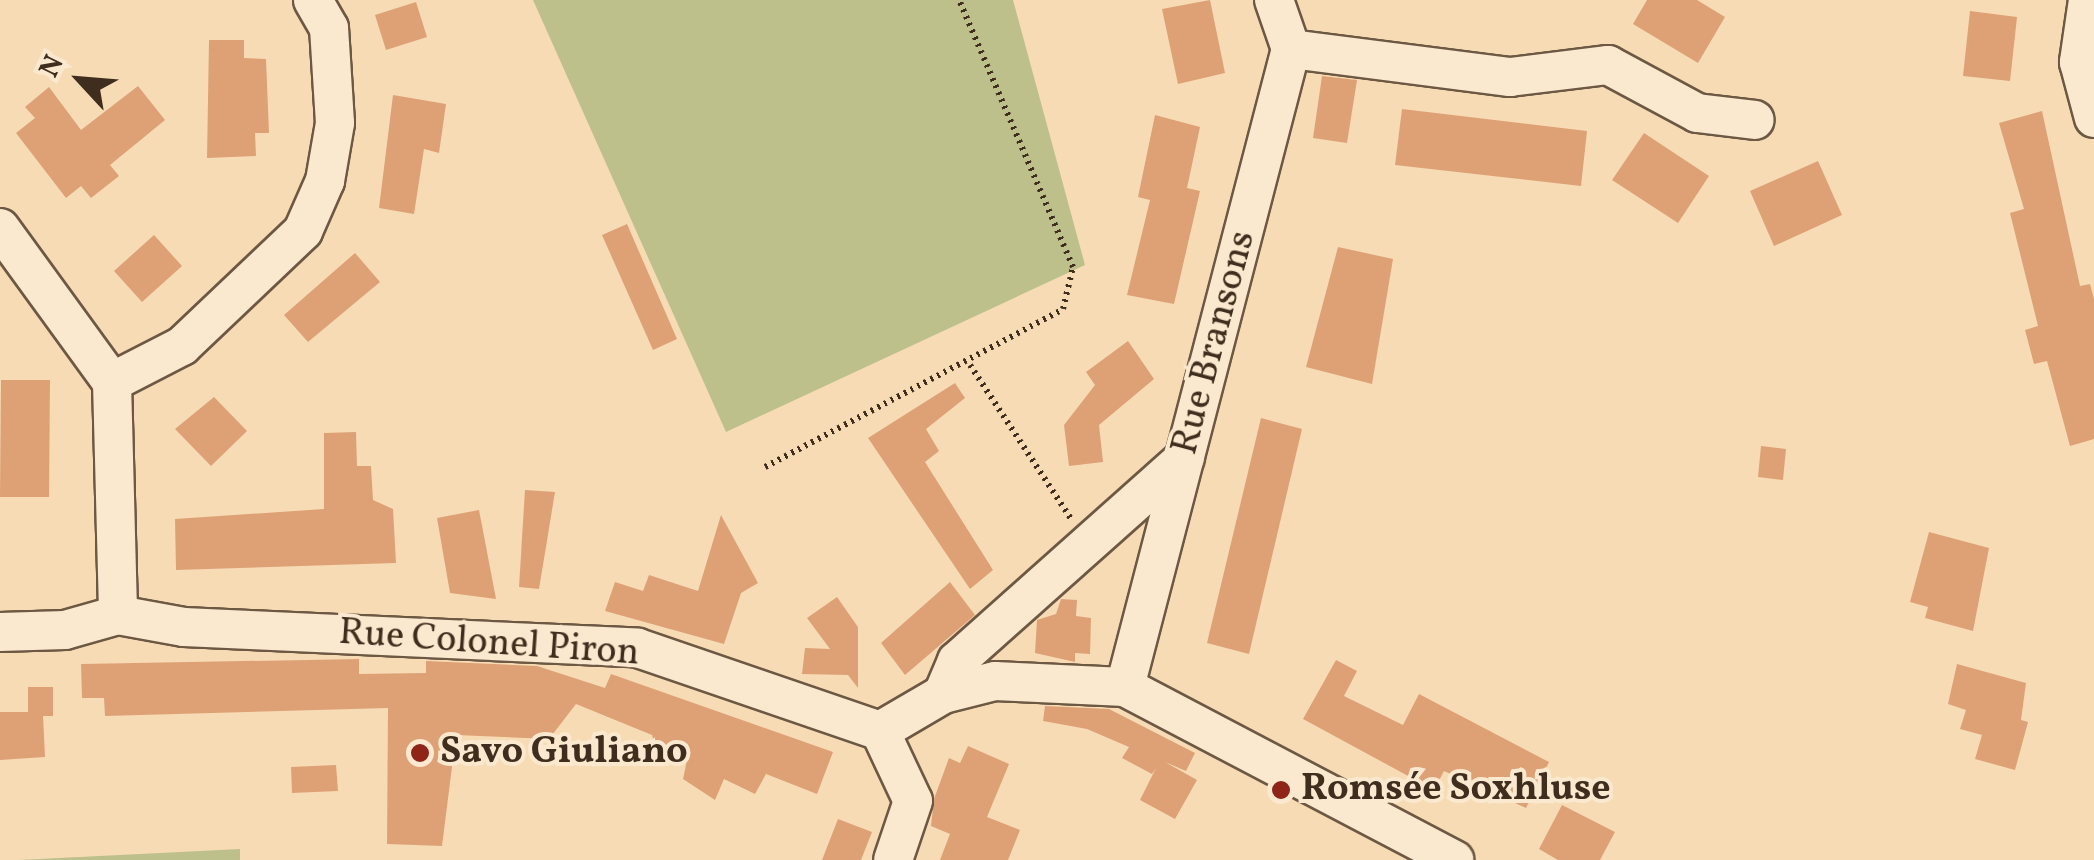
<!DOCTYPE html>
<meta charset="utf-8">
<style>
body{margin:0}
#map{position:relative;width:2094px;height:860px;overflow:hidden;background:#f7dbb5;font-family:Vollkorn,serif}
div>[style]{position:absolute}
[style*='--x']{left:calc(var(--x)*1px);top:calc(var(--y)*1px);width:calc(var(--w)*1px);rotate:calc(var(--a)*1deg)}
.green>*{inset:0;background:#bec08c}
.building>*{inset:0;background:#dea176}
.path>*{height:6px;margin-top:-3px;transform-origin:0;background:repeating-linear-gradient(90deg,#3f2d1d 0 2.5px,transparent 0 7.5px)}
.roads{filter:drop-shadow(2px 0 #6d5843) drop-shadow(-2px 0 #6d5843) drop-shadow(0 2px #6d5843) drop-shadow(0 -2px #6d5843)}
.minor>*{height:38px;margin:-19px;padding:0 19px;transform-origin:19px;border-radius:19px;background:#fae8cf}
.dots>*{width:28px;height:28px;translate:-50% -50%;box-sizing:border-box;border:5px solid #fae8cf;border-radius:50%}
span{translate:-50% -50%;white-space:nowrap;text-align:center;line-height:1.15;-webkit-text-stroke:8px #fae8cf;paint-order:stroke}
.street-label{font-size:38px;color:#3f2d1d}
.poi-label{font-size:38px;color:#3f2d1d;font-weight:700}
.left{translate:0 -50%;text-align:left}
.north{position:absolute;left:30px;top:30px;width:100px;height:100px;-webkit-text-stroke:8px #fae8cf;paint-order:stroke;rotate:296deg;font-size:28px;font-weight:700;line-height:40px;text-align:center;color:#3f2d1d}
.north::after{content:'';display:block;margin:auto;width:35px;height:45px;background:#3f2d1d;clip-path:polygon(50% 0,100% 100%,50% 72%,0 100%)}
</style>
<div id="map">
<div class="green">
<div style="clip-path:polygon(533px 0,1013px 0,1085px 265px,726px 432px)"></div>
<div style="clip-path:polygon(240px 849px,240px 860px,19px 860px)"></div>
</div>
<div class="building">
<div style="clip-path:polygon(1210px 0,1225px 73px,1178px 84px,1162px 9px)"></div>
<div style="clip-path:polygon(1647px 0,1697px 0,1725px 17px,1698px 63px,1633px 24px)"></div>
<div style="clip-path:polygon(416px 2px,427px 37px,386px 50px,375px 15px)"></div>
<div style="clip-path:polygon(1970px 11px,2017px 17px,2010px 81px,1963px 76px)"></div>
<div style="clip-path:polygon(209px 40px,244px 40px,244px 58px,266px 59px,269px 133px,255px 133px,256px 156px,207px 158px)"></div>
<div style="clip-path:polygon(1322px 76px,1357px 80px,1347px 143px,1313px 138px)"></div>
<div style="clip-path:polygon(138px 86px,165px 120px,110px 165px,119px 176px,91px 198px,81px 186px,66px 198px,16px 133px,35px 118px,25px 107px,49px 87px,81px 130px)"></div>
<div style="clip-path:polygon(393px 95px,446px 104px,439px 153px,424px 149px,414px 214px,379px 208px)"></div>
<div style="clip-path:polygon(1402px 109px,1587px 131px,1581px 186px,1395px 165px)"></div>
<div style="clip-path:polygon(2042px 111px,2080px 286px,2090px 284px,2094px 299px,2094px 439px,2070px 446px,2047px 361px,2034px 364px,2025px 330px,2038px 326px,2010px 213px,2024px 209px,1999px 123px)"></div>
<div style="clip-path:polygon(1155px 115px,1200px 127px,1187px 188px,1200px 191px,1174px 304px,1127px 295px,1150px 200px,1138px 197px)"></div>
<div style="clip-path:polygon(1644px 133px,1709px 176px,1678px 223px,1612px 180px)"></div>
<div style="clip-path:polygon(1818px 161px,1842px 215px,1774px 246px,1750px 191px)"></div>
<div style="clip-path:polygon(627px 224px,677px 339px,653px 350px,602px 235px)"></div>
<div style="clip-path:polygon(154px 235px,182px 266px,142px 302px,114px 271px)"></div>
<div style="clip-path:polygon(1338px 247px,1393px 259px,1372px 384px,1306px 367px)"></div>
<div style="clip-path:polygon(355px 253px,380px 282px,308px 342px,284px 315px)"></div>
<div style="clip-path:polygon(1128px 341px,1154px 379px,1099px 425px,1103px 462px,1069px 466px,1064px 425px,1095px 385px,1086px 372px)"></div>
<div style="clip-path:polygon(1px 380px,50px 380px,49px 497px,0 497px)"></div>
<div style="clip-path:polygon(955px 383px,965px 398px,926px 429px,939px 451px,925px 462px,993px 570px,970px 589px,868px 438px)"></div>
<div style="clip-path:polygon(214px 397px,247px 431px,211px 466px,175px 429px)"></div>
<div style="clip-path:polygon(1261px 418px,1302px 429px,1249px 654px,1207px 643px)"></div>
<div style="clip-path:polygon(356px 432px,357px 466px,371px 466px,373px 500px,393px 509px,396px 563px,176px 570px,175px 519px,324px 509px,324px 433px)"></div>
<div style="clip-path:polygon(1761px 446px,1786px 449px,1783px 480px,1758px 477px)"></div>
<div style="clip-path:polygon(525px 490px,555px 492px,539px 589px,519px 587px)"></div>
<div style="clip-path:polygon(479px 510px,496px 599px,450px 593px,437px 518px)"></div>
<div style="clip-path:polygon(721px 515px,758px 583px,741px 593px,724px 644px,605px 611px,615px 582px,643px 591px,649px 575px,698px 591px)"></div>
<div style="clip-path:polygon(1929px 532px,1989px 548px,1973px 631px,1925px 618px,1928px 607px,1910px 602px)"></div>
<div style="clip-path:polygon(950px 582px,975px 615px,905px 675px,881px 643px)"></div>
<div style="clip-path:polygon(837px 597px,858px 627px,858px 688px,848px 675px,802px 674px,805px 648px,830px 649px,807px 618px)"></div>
<div style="clip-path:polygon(1061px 599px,1077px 600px,1076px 616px,1091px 618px,1090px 654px,1075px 653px,1075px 662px,1035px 653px,1037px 620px,1056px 614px)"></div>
<div style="clip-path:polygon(359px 659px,359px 674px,426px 673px,426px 661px,537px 666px,605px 688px,611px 674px,833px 752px,817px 794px,766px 774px,755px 794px,724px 779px,715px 800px,683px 779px,687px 760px,655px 745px,652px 735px,576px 704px,549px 739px,456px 735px,442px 846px,387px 844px,388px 708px,105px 716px,104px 698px,82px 698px,81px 664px)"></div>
<div style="clip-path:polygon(1336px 660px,1357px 671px,1344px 696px,1403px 725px,1419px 694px,1549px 762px,1526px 808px,1444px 771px,1434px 790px,1303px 719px)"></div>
<div style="clip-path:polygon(1957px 664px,2026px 683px,2021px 720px,2028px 722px,2015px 770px,1975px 759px,1982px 735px,1960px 729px,1966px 710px,1948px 704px)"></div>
<div style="clip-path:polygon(28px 687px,53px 687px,53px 716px,43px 716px,45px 757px,0 760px,0 712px,28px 712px)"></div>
<div style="clip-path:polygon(1045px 706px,1109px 709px,1195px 753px,1186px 771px,1165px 762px,1197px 780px,1175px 819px,1140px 800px,1156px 768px,1152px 774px,1122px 758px,1129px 747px,1087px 729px,1043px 721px)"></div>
<div style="clip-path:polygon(968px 746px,1009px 764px,987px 817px,1020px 830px,1008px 860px,940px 860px,950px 834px,931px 826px,934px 799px,949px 758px,960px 763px)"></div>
<div style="clip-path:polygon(336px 765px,338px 791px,292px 793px,291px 767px)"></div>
<div style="clip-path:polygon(1562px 805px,1615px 832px,1600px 860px,1558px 860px,1539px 849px)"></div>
<div style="clip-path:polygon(838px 819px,872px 832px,861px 860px,822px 860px)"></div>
</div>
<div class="path">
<div style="--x:970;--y:365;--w:184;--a:56.7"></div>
<div style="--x:765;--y:467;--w:337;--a:-27.9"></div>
<div style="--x:1063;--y:309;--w:43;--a:-76.6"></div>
<div style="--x:1073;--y:267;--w:290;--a:-113.1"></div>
</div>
<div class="roads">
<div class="minor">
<div style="--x:2088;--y:0;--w:63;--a:98.3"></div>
<div style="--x:2079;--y:62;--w:58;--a:75"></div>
<div style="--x:1291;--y:49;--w:221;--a:7.3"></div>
<div style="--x:1510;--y:77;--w:99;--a:-7"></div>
<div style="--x:1608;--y:65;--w:101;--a:28.3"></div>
<div style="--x:1697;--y:113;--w:58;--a:6.9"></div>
<div style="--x:0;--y:228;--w:190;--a:54"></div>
<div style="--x:112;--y:382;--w:79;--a:-27.2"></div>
<div style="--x:182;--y:346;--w:167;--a:-43.5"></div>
<div style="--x:303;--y:231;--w:55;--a:-66.3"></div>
<div style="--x:325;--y:181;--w:59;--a:-80.2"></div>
<div style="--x:335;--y:123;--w:95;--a:-93.6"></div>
<div style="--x:329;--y:28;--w:32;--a:-120"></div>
<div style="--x:112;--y:382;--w:233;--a:88.5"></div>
<div style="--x:0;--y:632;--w:65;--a:-1.8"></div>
<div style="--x:65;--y:630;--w:55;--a:-15.8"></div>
<div style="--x:118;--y:615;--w:67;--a:10.3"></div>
<div style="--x:184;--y:627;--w:454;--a:2.6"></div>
<div style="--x:638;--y:648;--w:256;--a:18.9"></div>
<div style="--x:880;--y:731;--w:73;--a:-30.4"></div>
<div style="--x:943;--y:694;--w:54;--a:-14"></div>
<div style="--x:995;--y:681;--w:130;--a:2.6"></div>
<div style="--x:1125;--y:687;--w:372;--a:27.7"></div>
<div style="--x:1125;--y:687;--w:659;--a:-75.42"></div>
<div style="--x:1291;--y:49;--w:52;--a:-109.1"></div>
<div style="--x:943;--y:694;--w:36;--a:-67"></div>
<div style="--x:957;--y:661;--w:305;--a:-41.7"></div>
<div style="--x:880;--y:731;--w:77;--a:64.8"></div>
<div style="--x:913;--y:801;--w:62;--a:108.7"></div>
</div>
</div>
<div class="dots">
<div style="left:420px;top:753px;background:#8f2418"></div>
<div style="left:1281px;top:790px;background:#8f2418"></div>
</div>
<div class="street-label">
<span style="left:1215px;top:343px;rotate:-75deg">Rue Bransons</span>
<span style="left:489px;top:644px;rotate:4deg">Rue Colonel Piron</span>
</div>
<div class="poi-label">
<span class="left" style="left:440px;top:753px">Savo Giuliano</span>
<span class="left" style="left:1301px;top:790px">Romsée Soxhluse</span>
</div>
<div class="north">N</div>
</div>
